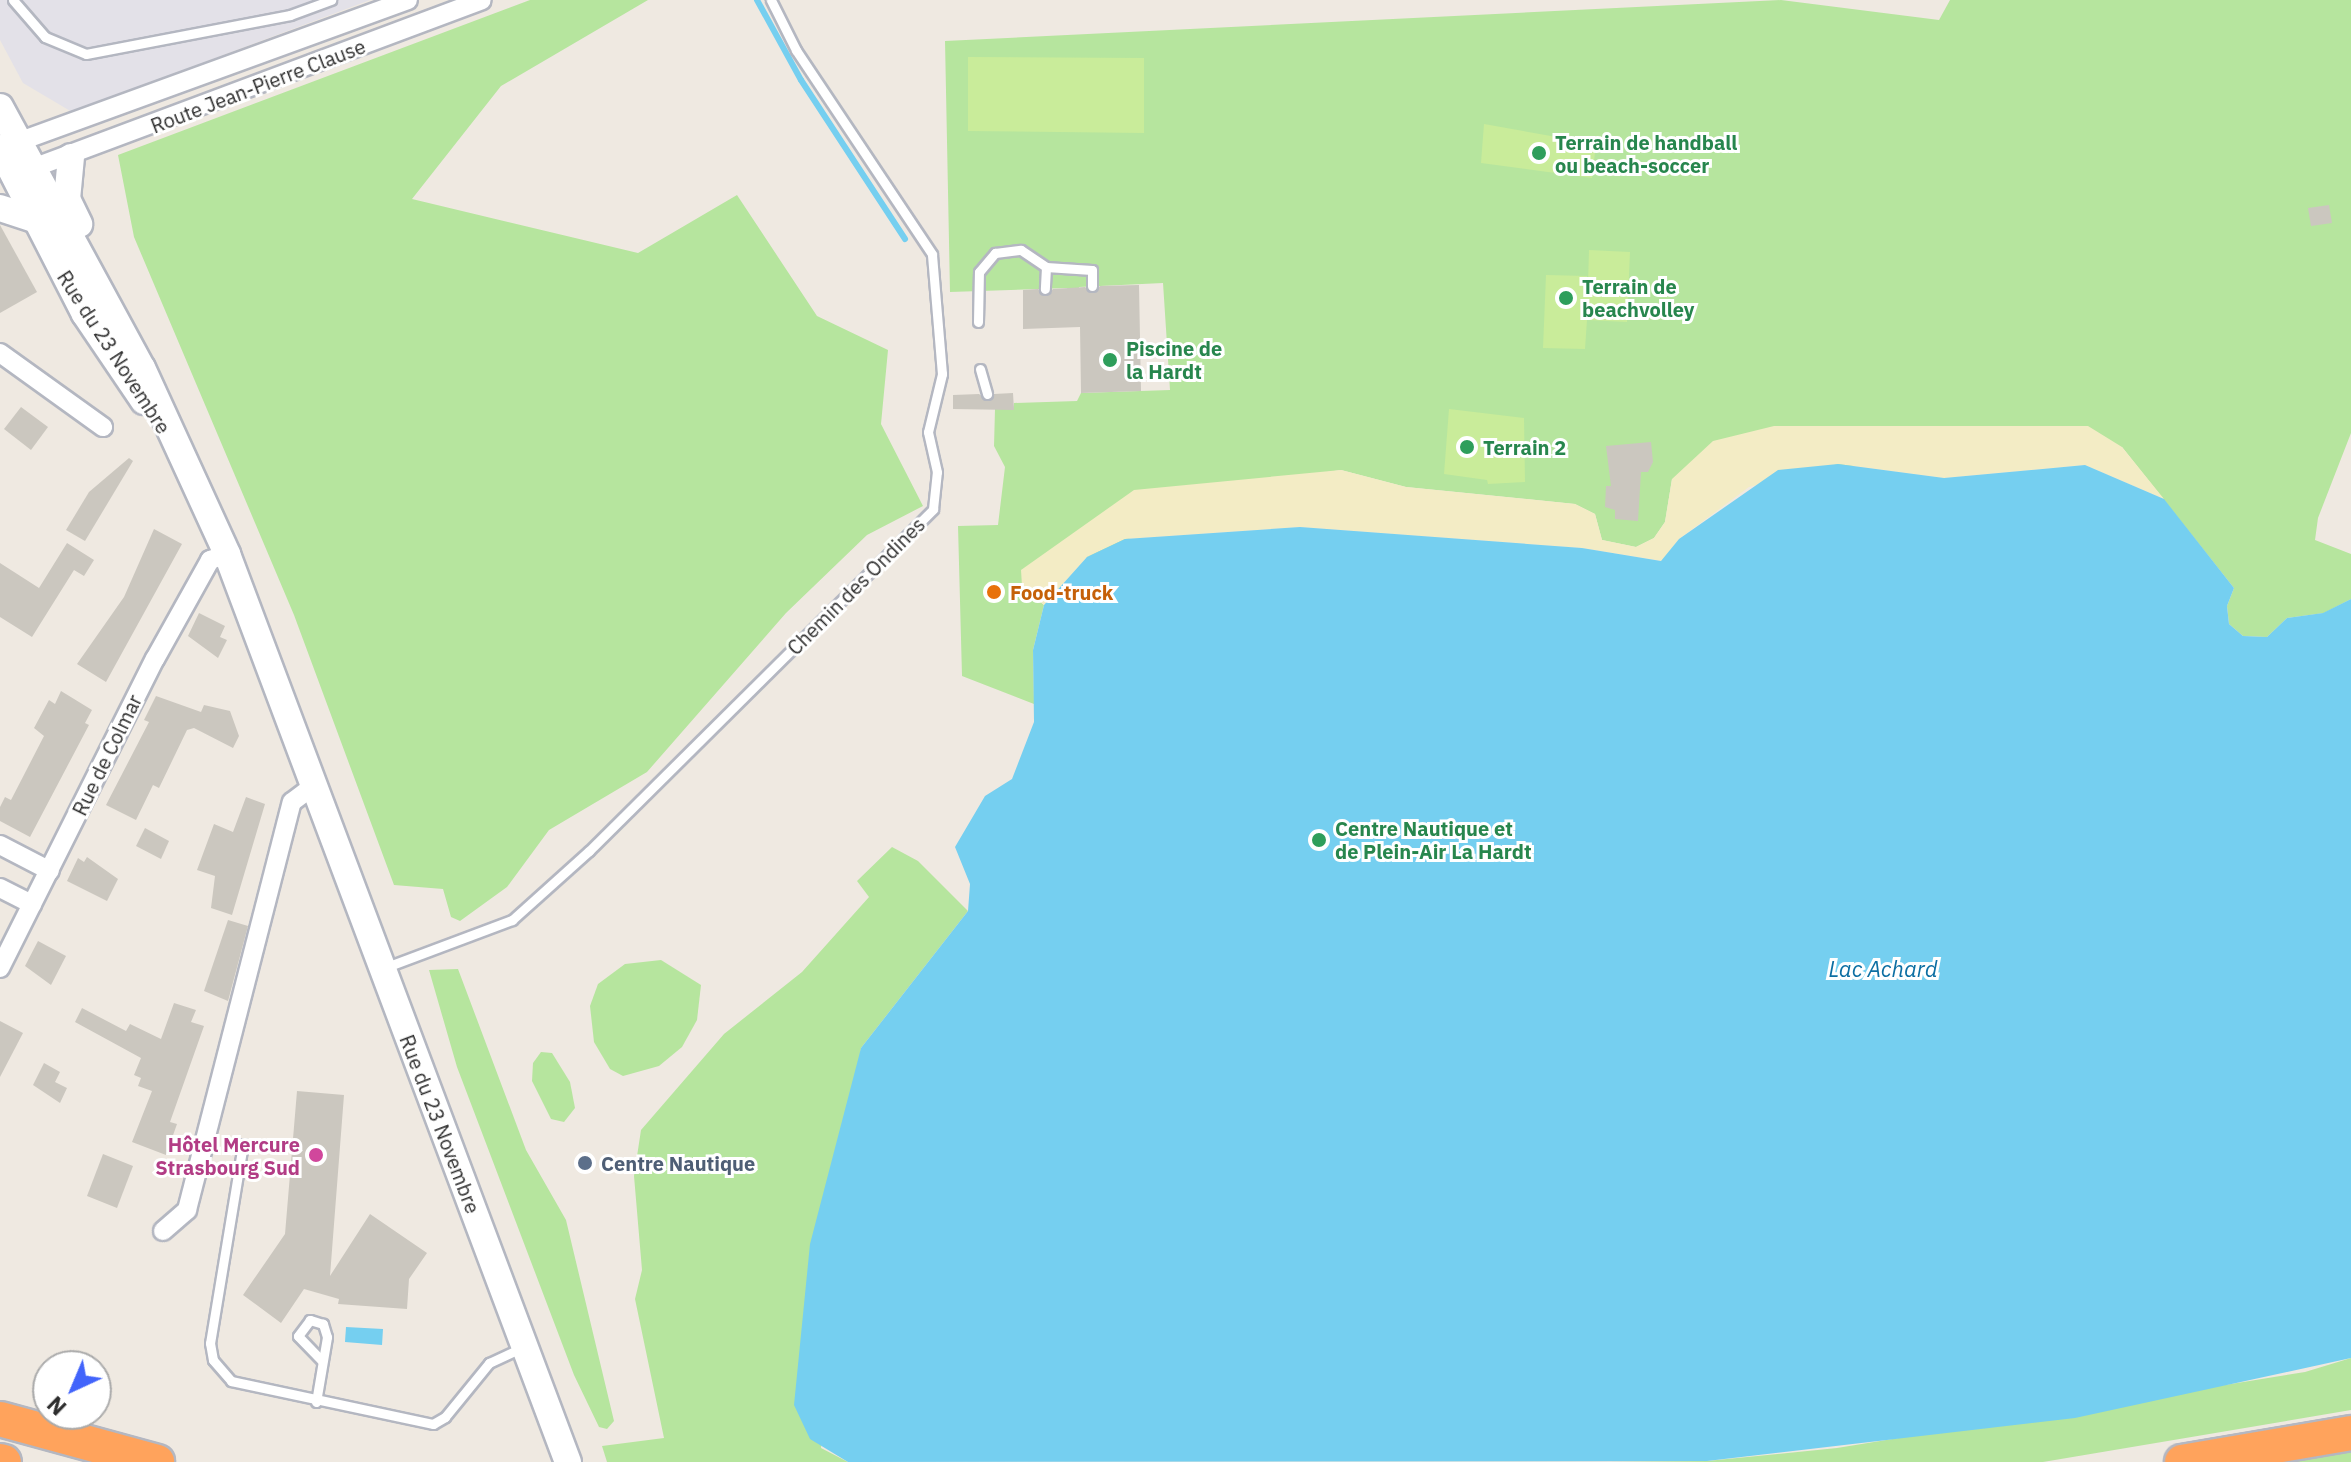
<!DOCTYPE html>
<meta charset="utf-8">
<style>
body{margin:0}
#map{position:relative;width:2351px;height:1462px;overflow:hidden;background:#efe9e1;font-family:"IBM Plex Sans",sans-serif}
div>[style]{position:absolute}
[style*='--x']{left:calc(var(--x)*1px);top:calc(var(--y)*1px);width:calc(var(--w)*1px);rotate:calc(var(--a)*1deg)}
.industrial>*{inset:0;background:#e3e1e8}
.green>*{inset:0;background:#b6e59e}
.sand>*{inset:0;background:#f3ecc5}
.pitch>*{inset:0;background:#c9ec9a}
.water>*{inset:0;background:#75cff0}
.stream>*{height:6px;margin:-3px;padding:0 3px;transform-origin:3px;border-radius:3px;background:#75cff0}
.building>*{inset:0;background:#cbc7bf}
.roads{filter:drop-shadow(2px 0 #b4b7c1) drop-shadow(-2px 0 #b4b7c1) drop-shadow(0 2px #b4b7c1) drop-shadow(0 -2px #b4b7c1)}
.lane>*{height:9px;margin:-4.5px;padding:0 4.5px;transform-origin:4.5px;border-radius:4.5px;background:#fff}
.street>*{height:18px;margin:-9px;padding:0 9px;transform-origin:9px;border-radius:9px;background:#fff}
.secondary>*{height:26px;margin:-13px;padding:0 13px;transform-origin:13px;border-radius:13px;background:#fff}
.highway>*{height:34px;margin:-17px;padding:0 17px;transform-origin:17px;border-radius:17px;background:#ffa35c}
.dots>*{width:22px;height:22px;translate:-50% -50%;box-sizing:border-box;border:4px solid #fff;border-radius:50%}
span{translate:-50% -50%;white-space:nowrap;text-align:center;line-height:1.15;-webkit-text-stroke:6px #fff;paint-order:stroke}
.street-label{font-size:20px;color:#2e2e2e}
.leisure-label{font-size:20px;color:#27864d;font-weight:700}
.left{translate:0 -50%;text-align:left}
.food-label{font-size:20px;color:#c56008;font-weight:700}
.hotel-label{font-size:20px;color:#b23c85;font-weight:700}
.right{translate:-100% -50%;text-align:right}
.service-label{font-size:20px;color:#4e5e75;font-weight:700}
.water-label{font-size:22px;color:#0d6fa3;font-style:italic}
.north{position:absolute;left:32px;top:1350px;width:80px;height:80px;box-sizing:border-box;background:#fff;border:2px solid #ababab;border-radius:50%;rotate:224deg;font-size:22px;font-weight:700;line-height:32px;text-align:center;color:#2e2e2e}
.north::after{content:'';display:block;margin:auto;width:28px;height:36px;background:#4264fb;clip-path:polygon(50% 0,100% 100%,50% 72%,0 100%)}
</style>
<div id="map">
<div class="industrial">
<div style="clip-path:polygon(0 0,370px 0,72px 112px,23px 83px,0 40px)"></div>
</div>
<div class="green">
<div style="clip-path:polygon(530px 0,648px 0,501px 86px,412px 199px,638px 253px,737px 195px,817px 316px,888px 350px,881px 424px,923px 506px,867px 535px,786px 613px,647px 772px,549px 830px,507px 887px,460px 921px,451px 917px,443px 889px,394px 885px,294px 615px,134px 237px,118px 155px)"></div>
<div style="clip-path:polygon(1781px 0,1939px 20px,1950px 0,2351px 0,2351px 433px,2318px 518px,2315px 540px,2351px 554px,2351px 599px,2324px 613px,2287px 618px,2267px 637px,2243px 636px,2229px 624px,2227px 606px,2234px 588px,2122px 447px,1672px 479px,1665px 522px,1654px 538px,1636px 547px,1602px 540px,1595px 514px,1575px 504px,1406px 487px,1341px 470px,1257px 482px,1022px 586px,1044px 605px,1033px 650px,1034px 704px,962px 676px,958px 526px,998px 525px,1005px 467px,994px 446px,995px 409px,1013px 409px,1014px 403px,1077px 401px,1081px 393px,1170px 390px,1163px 283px,1079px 287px,1078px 304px,1067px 288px,950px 292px,945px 41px)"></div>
<div style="clip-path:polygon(892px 847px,918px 861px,968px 911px,861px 1048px,821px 1448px,848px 1462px,607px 1462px,602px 1446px,664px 1438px,635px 1299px,642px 1270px,634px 1176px,641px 1130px,724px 1034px,802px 972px,869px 897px,857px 881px)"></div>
<div style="clip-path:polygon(661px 960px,701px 985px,697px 1020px,682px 1047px,659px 1066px,623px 1076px,610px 1069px,594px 1042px,590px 1006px,598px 984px,625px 964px)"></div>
<div style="clip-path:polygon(458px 969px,526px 1150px,566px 1220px,614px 1421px,607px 1429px,599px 1427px,574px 1375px,457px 1067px,429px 970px)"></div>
<div style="clip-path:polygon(541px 1052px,552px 1053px,570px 1082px,575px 1108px,564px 1122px,551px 1119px,532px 1081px,533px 1063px)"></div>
<div style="clip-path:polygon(2351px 1358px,2351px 1410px,2043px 1462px,1609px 1462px,1707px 1461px,1837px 1448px,2305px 1372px)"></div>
<div style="clip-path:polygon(2351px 1443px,2351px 1462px,2244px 1462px)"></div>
</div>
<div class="sand">
<div style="clip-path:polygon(1774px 426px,2088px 426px,2122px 447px,2164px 499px,2085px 465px,1944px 478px,1838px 464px,1749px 487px,1679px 539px,1662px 561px,1582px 548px,1300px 527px,1125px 539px,1087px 557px,1044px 605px,1022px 586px,1021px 570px,1134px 490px,1341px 470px,1406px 487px,1575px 504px,1595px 514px,1602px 540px,1636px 547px,1654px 538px,1665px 522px,1672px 479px,1713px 441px)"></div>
</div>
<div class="pitch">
<div style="clip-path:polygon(968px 57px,1144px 58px,1144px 133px,968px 131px)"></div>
<div style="clip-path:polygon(1484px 124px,1596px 144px,1592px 178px,1481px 163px)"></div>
<div style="clip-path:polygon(1589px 250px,1630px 252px,1627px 322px,1587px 320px,1585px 349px,1543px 348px,1546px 275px,1587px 276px,1588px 284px)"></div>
<div style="clip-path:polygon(1449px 409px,1524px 418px,1525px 482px,1488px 484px,1487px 480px,1444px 474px)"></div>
</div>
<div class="water">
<div style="clip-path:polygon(1838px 464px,1944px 478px,2085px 465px,2164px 499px,2234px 588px,2227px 606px,2229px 624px,2243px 636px,2267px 637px,2287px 618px,2323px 613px,2351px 599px,2351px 1358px,2075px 1418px,1707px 1461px,848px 1462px,810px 1439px,794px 1405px,810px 1244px,861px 1048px,968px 911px,970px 884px,955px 847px,985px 796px,1012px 779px,1034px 722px,1033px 650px,1044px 605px,1087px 557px,1125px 539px,1300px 527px,1582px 548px,1661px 561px,1679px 539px,1778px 470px)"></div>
<div style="clip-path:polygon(346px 1327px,383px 1329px,382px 1345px,345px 1342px)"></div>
</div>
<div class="stream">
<div style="--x:757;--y:0;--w:91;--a:61.2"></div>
<div style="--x:801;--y:80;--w:190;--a:56.8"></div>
</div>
<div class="building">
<div style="clip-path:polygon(2329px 205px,2332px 223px,2311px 226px,2308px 208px)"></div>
<div style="clip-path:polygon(0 225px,37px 292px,0 313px)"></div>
<div style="clip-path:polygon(1139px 285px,1141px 391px,1081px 393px,1080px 327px,1023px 329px,1023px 290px,1038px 289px,1045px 296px,1053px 289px,1085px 287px,1093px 293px,1100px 286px)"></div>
<div style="clip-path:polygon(1013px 393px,1014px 410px,953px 409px,953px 395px,979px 394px,988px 401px,994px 394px)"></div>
<div style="clip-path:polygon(21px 407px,48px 427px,31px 450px,4px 429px)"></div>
<div style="clip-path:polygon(1651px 442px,1653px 462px,1648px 472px,1641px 472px,1638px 521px,1615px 519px,1615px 510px,1605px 507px,1606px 486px,1611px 486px,1606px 446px)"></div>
<div style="clip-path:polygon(129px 458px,133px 461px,85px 541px,66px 530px,89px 492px)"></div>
<div style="clip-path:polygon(154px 529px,182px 544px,106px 682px,77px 664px,124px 597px)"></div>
<div style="clip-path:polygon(67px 543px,94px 560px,84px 576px,74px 570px,32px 637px,0 617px,0 563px,39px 588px)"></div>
<div style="clip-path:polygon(199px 613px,225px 626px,220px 637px,227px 640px,218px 658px,188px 636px)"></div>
<div style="clip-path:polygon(61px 691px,92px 710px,85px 723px,89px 725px,30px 837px,0 821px,0 807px,5px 797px,11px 800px,44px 736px,34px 728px,49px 700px,55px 704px)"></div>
<div style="clip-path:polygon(156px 696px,201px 712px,204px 705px,230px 711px,239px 736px,233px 748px,194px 728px,187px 730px,159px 788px,153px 785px,136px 820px,106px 805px,149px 722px,144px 720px)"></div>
<div style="clip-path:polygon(246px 797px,265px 804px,232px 915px,211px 908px,215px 876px,197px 870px,214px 824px,233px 832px)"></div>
<div style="clip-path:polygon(145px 828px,169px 841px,161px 859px,136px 846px)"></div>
<div style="clip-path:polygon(87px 857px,118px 879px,107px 901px,67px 881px,78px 858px,84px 862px)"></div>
<div style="clip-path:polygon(228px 920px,248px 926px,228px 1001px,204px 991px)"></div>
<div style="clip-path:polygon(38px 941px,66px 956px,51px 985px,25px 966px)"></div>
<div style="clip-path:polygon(174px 1003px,196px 1010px,191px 1022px,204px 1026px,170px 1122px,177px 1124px,166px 1155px,132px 1142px,152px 1091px,138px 1086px,141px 1078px,134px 1075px,141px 1058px,75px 1022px,82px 1008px,126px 1031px,130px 1024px,161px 1039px)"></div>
<div style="clip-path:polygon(0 1021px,23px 1033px,0 1077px)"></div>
<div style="clip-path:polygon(44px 1063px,60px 1072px,55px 1082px,67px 1088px,60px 1103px,33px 1085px)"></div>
<div style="clip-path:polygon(297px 1091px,344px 1095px,330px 1276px,370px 1214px,427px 1253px,409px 1279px,407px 1309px,338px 1304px,339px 1299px,304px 1289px,281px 1323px,243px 1295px,285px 1234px)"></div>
<div style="clip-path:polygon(103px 1154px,133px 1166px,117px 1208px,87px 1196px)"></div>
</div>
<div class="roads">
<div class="lane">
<div style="--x:13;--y:0;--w:49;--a:49.1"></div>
<div style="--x:45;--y:37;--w:44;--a:22.5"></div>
<div style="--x:86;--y:54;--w:208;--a:-10.8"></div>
<div style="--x:290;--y:15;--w:44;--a:-20.1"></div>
<div style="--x:1046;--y:267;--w:46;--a:3.7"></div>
<div style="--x:1092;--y:270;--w:16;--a:90"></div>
<div style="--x:978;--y:322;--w:50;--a:-88.9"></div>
<div style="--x:979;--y:272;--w:25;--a:-50"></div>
<div style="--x:995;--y:253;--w:26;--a:-7"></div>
<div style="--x:1021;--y:250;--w:30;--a:34"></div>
<div style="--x:1046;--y:267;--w:22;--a:93"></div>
<div style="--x:980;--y:369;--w:26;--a:74"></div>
<div style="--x:384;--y:968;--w:137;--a:-20.6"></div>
<div style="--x:512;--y:920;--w:103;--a:-41.9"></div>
<div style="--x:589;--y:851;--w:485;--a:-44.8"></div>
<div style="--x:933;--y:509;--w:37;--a:-84"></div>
<div style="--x:937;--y:472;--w:41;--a:-102.7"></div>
<div style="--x:928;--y:432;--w:60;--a:-76.4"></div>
<div style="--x:942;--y:374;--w:120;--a:-94.8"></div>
<div style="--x:932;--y:254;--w:245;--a:-123.7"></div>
<div style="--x:796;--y:50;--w:56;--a:-116.6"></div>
<div style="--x:243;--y:1144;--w:202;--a:99.4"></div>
<div style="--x:210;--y:1343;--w:17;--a:80"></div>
<div style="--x:213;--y:1360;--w:28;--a:49"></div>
<div style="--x:231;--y:1381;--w:207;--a:12"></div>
<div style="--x:433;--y:1424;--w:14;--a:-30"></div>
<div style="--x:445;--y:1417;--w:70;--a:-50.8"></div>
<div style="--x:489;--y:1363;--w:35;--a:-25"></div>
<div style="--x:316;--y:1402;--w:66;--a:-80.4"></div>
<div style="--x:327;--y:1337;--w:14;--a:-107"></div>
<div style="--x:323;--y:1324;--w:14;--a:-163"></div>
<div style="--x:310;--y:1320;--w:20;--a:127"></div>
<div style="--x:298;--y:1336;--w:35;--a:46"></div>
</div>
<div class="street">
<div style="--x:18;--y:142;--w:415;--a:-20"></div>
<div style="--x:33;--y:168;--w:479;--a:-20.5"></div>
<div style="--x:0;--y:353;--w:127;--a:35.7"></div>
<div style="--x:0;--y:845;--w:56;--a:27.5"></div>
<div style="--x:0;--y:888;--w:36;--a:27"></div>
<div style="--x:0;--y:968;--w:346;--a:-63.4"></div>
<div style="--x:155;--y:659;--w:113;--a:-60.9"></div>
<div style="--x:210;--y:560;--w:18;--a:-19"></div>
<div style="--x:163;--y:1231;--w:32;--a:-41"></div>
<div style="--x:187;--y:1210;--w:421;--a:-75.6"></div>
<div style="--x:292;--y:802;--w:30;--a:-37"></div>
</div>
<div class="secondary">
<div style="--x:0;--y:107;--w:297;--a:61.5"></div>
<div style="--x:142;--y:368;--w:205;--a:65.4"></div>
<div style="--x:227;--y:554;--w:970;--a:69.42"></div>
<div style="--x:0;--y:148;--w:186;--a:62.9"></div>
<div style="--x:85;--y:314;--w:105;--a:55.9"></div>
<div style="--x:71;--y:157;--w:42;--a:95.4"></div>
<div style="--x:67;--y:199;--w:28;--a:64"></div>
<div style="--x:0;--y:208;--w:36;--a:18"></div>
</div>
<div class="highway">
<div style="--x:0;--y:1419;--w:163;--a:15.3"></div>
<div style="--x:0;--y:1461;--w:4;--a:14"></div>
<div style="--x:2182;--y:1462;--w:171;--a:-9.7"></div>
</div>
</div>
<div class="dots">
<div style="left:1539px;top:153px;background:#2e9e5b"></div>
<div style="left:1566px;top:298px;background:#2e9e5b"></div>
<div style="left:1110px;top:360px;background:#2e9e5b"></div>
<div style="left:1467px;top:447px;background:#2e9e5b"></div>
<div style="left:994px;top:592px;background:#e8710a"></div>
<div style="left:1319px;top:840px;background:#2e9e5b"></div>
<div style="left:316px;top:1155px;background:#d1479c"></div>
<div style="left:585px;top:1163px;background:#5c6f8a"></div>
</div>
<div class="street-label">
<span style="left:258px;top:86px;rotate:-21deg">Route Jean-Pierre Clause</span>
<span style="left:114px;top:352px;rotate:57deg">Rue du 23 Novembre</span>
<span style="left:856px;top:586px;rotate:-45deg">Chemin des Ondines</span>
<span style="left:107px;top:755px;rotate:-64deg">Rue de Colmar</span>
<span style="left:440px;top:1124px;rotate:69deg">Rue du 23 Novembre</span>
</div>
<div class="leisure-label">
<span class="left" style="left:1555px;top:154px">Terrain de handball<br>ou beach-soccer</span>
<span class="left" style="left:1582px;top:298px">Terrain de<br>beachvolley</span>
<span class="left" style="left:1126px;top:360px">Piscine de<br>la Hardt</span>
<span class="left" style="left:1483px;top:447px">Terrain 2</span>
<span class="left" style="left:1335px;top:840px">Centre Nautique et<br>de Plein-Air La Hardt</span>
</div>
<div class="food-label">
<span class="left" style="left:1010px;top:592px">Food-truck</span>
</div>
<div class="hotel-label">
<span class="right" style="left:300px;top:1156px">Hôtel Mercure<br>Strasbourg Sud</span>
</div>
<div class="service-label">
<span class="left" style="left:601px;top:1163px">Centre Nautique</span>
</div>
<div class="water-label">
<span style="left:1883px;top:969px">Lac Achard</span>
</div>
<div class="north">N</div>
</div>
